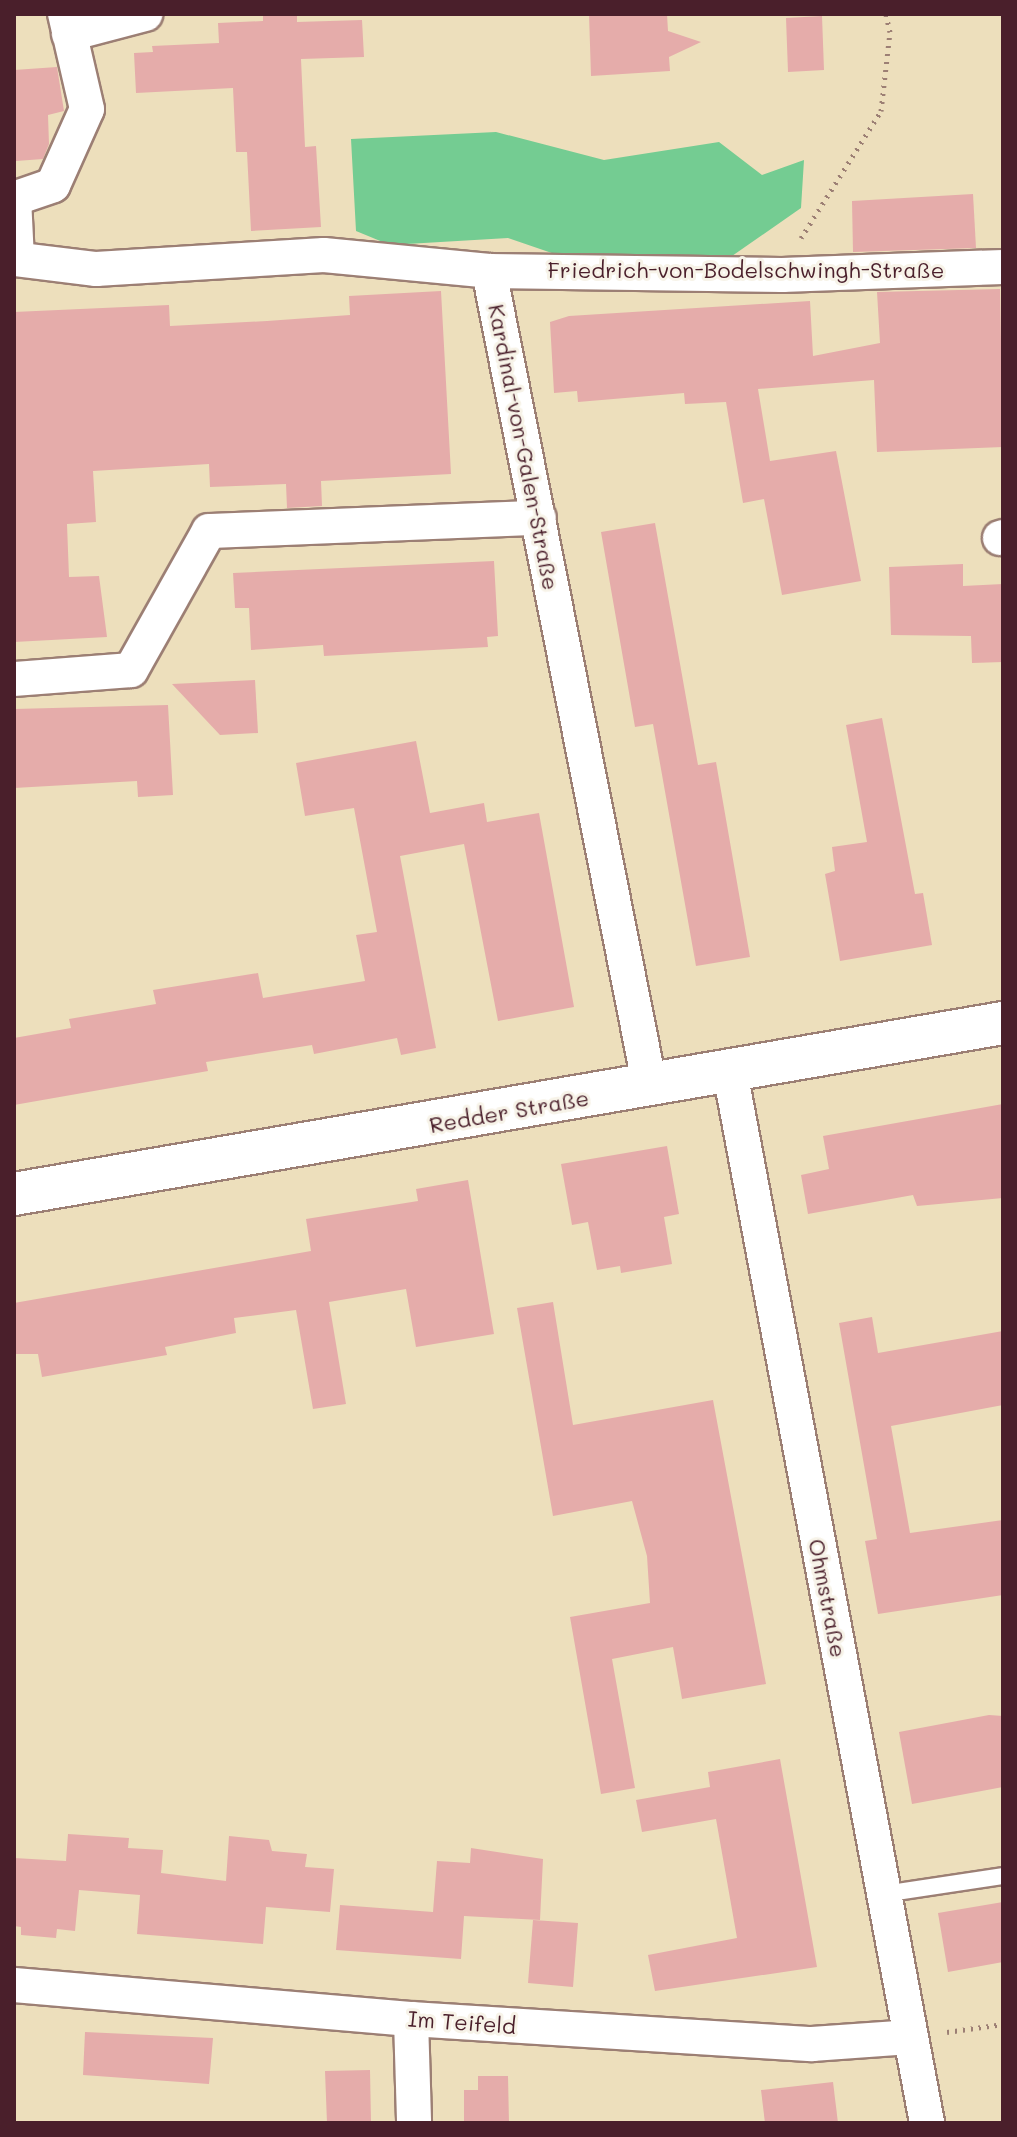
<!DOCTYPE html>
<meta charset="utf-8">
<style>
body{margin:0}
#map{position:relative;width:1017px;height:2137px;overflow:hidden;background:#eddfbc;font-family:Mali,sans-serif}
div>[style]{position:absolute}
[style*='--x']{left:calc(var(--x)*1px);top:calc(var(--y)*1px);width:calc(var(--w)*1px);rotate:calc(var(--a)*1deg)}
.green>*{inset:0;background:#74cc92}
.building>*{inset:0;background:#e5acaa}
.path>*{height:5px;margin-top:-2.5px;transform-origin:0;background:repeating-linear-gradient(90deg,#9c7f74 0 2px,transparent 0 8px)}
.roads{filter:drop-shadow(2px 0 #9c7f74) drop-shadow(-2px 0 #9c7f74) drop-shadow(0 2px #9c7f74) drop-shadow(0 -2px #9c7f74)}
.service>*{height:16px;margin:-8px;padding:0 8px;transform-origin:8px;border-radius:8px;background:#fff}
.minor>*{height:34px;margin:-17px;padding:0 17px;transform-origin:17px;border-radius:17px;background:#fff}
.tertiary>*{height:42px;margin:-21px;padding:0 21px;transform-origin:21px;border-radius:21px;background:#fff}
span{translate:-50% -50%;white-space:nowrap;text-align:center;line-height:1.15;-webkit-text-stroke:6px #f7f3e8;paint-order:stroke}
.street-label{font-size:22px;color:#4a1f2b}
.frame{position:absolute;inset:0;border:16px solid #4a1f2b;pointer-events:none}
</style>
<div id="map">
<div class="green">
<div style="clip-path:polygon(496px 132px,604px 160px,719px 142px,762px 175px,804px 160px,801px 208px,732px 256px,581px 263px,508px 238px,390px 245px,356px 231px,351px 139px)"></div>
</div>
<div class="building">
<div style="clip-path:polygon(263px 14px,297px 14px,297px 22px,362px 20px,364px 57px,301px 59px,305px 147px,316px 146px,321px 227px,251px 231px,247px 152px,236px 152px,233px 88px,136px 93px,134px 53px,153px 52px,152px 46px,219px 43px,218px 23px,263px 21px)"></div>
<div style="clip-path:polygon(589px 14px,667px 14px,668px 31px,701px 42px,669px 57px,670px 71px,591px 76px)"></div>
<div style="clip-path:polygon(822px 16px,824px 70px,788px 72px,786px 18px)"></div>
<div style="clip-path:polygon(57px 67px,64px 111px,48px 115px,49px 144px,43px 159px,16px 161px,14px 70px)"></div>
<div style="clip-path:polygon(973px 194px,976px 248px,853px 252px,852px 201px)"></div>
<div style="clip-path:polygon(1000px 289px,1003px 447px,877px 452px,874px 380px,758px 389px,770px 461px,836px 451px,861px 581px,782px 595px,764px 499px,743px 503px,726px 402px,685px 404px,684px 393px,578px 402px,577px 391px,554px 393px,550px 322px,569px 316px,810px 301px,813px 356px,880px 343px,877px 292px)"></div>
<div style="clip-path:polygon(441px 291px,451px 474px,321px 481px,322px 506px,287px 508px,286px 484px,210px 487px,209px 464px,93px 471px,96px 522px,67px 524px,69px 577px,99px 576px,107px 637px,14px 642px,14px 312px,169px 305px,170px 326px,267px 321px,350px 315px,349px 296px)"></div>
<div style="clip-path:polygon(655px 523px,698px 765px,716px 762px,750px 957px,696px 966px,653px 724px,635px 727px,601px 532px)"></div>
<div style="clip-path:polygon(494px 561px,498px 636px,487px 637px,488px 647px,324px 656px,323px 645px,251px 650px,249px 608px,235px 608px,233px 573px)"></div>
<div style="clip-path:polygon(963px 564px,963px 586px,1003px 584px,1003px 662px,972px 663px,971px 636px,891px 635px,889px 567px)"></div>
<div style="clip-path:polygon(255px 680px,258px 733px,220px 735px,172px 684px)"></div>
<div style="clip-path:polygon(168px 705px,173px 795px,138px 797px,137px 781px,14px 788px,14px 709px)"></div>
<div style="clip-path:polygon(882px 718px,915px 894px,923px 893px,932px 945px,840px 961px,825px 874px,835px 871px,832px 847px,867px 842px,846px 725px)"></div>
<div style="clip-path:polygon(416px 741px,430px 813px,484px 803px,487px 822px,539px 813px,574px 1007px,498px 1021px,464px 844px,400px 856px,436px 1048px,401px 1055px,397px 1038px,314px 1054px,312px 1045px,206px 1062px,208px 1071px,14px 1105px,14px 1038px,71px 1028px,69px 1019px,156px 1004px,153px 990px,258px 973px,263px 998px,365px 981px,356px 935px,377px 932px,354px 808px,305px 816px,296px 763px)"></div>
<div style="clip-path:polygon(1003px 1104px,1003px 1198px,917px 1206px,913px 1195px,808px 1214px,801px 1175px,829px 1169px,823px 1136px)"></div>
<div style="clip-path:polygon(667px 1146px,679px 1214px,664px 1217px,672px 1264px,621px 1273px,620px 1266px,597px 1270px,588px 1222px,572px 1225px,561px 1164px)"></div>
<div style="clip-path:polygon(468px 1180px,494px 1334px,416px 1347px,406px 1289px,329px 1302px,346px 1404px,313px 1409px,296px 1310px,234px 1318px,236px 1333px,165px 1347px,167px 1355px,42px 1377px,38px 1354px,14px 1354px,14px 1303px,311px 1251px,306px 1219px,418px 1201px,416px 1189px)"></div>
<div style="clip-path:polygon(553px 1302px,573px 1425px,713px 1400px,766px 1684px,682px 1699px,673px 1647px,612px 1659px,635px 1788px,601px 1794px,570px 1617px,650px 1603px,647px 1556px,632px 1501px,553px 1516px,517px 1308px)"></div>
<div style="clip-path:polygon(872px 1317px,878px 1353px,1003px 1331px,1003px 1405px,891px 1426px,910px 1533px,1003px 1520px,1003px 1595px,878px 1614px,865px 1541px,877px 1539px,839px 1323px)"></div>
<div style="clip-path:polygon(989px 1715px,1003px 1716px,1003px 1787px,912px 1804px,899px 1732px)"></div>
<div style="clip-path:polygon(780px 1759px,817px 1967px,655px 1991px,648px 1955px,737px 1938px,716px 1819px,642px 1832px,636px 1800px,710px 1787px,708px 1772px)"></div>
<div style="clip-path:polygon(68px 1834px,129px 1838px,128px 1848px,163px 1850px,161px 1873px,226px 1881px,229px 1836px,269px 1840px,272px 1851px,307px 1854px,305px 1867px,334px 1869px,330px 1912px,266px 1907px,263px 1944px,137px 1934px,140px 1895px,79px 1890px,75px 1931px,57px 1929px,56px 1938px,21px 1935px,21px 1927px,14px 1926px,14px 1858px,66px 1861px)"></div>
<div style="clip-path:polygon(471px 1848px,543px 1859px,540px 1920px,464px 1916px,461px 1959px,336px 1950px,340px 1905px,433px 1912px,437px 1861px,470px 1863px)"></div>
<div style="clip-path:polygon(1003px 1902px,1003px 1962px,948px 1972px,938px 1913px)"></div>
<div style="clip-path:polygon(533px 1920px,578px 1923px,573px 1987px,528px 1983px)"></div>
<div style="clip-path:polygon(85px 2032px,213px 2038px,209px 2084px,83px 2075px)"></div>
<div style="clip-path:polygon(370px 2070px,371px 2123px,327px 2123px,325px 2071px)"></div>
<div style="clip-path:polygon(478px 2076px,508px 2076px,509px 2123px,464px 2123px,464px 2090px,478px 2090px)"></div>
<div style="clip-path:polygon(833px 2082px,838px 2123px,765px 2123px,761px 2090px)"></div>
</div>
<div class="path">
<div style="--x:801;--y:238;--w:150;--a:-57.8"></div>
<div style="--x:881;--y:111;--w:80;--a:-83.5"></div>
<div style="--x:890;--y:32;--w:18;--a:-103"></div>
<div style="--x:947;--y:2032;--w:57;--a:-8.1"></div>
</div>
<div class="roads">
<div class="service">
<div style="--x:884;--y:1894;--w:120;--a:-8.6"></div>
</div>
<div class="minor">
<div style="--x:69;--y:34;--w:79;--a:-14.7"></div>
<div style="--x:14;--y:198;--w:61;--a:87.2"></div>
<div style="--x:16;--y:198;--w:39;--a:-19"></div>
<div style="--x:53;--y:185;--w:83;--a:-65.9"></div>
<div style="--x:87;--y:109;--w:98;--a:-103"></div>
<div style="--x:14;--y:259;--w:83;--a:7"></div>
<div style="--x:96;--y:269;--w:228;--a:-3.5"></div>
<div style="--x:324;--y:255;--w:166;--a:5.5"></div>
<div style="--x:489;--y:271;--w:832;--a:78.84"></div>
<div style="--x:489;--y:271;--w:293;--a:0.8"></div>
<div style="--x:782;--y:275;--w:221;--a:-2.1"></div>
<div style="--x:1000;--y:538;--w:3;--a:-18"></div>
<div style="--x:14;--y:679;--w:117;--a:-4.4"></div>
<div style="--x:131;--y:670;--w:159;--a:-60.7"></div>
<div style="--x:209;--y:531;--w:330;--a:-2.3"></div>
<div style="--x:730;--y:1072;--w:1069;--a:79.38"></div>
<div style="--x:14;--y:1985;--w:398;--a:4.9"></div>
<div style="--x:411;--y:2019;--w:402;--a:3.6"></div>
<div style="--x:812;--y:2044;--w:99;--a:-4"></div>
<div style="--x:411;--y:2019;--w:104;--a:88.3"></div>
</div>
<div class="tertiary">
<div style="--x:14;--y:1194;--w:1004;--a:-9.81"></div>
</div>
</div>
<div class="street-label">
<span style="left:746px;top:270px">Friedrich-von-Bodelschwingh-Straße</span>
<span style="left:524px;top:447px;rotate:79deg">Kardinal-von-Galen-Straße</span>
<span style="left:509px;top:1111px;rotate:-10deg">Redder Straße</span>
<span style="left:828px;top:1598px;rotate:79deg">Ohmstraße</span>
<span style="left:462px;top:2022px;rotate:4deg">Im Teifeld</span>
</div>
<div class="frame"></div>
</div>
